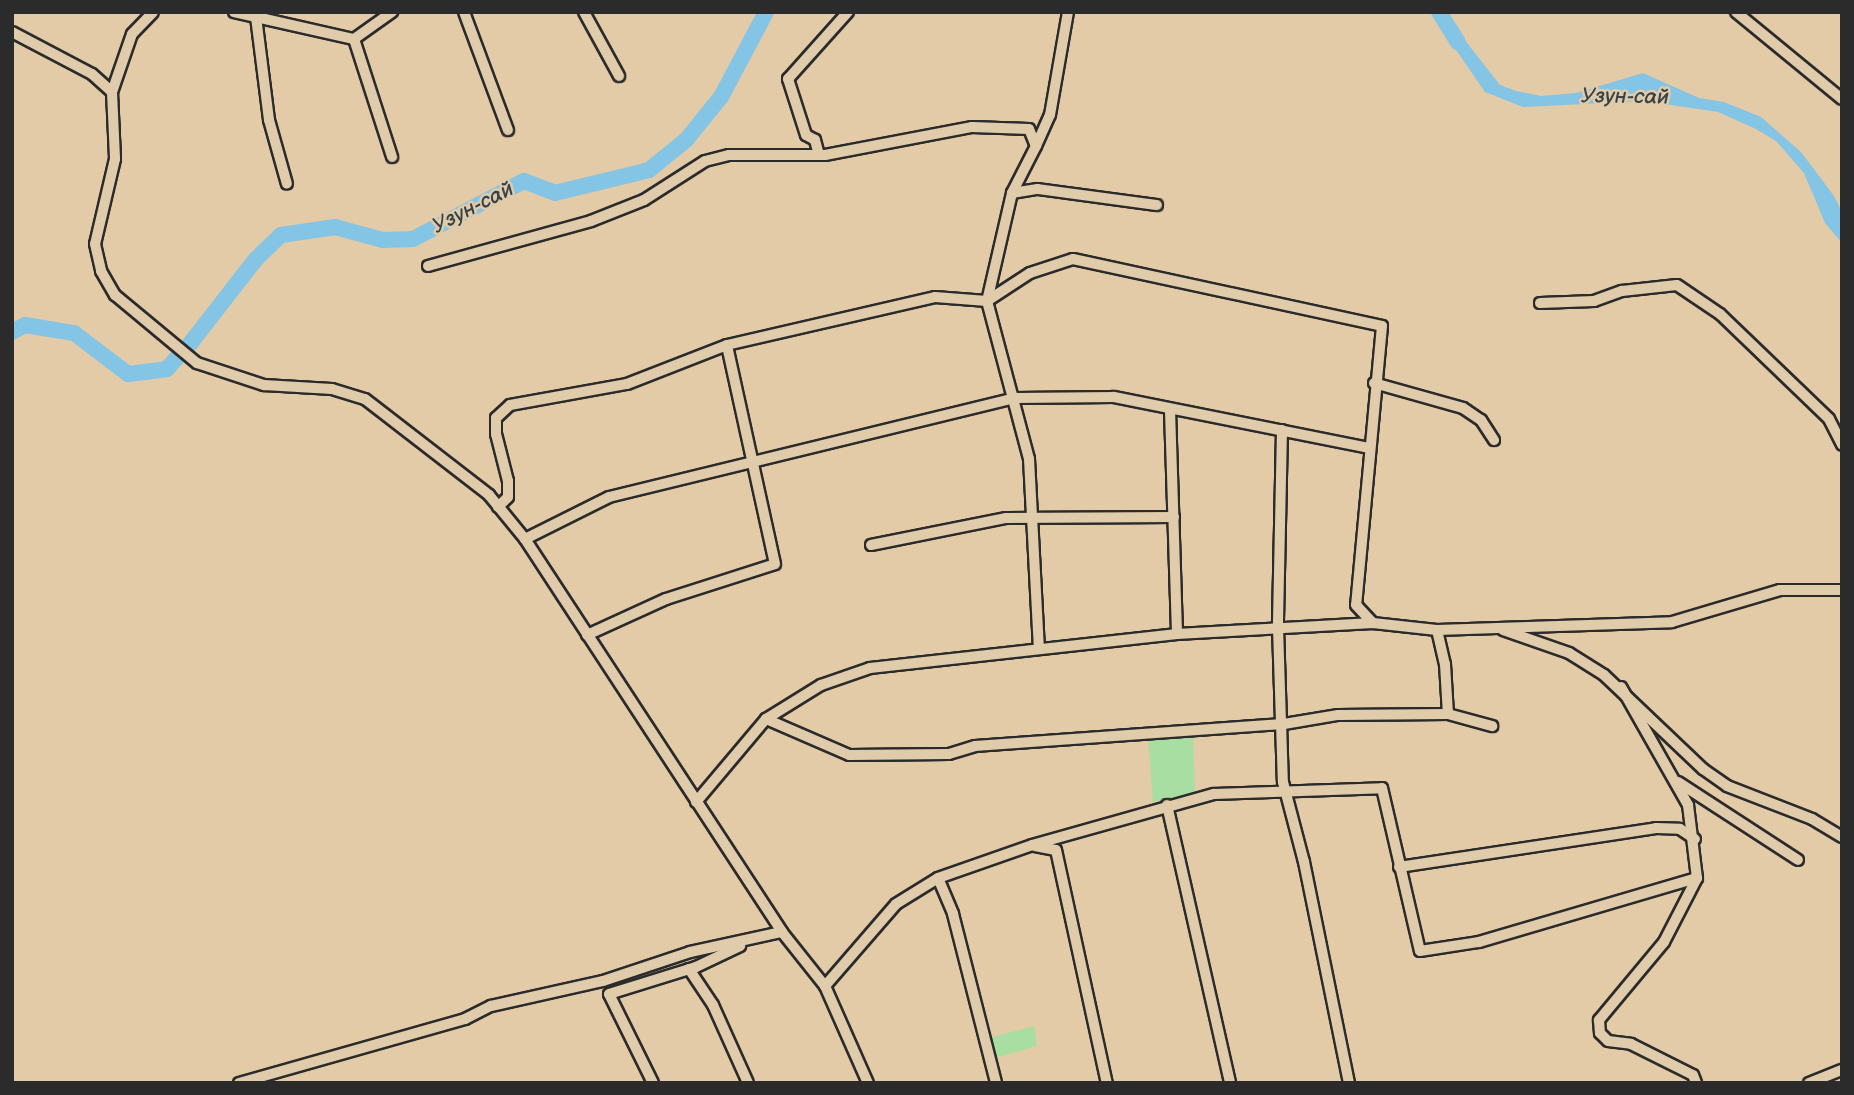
<!DOCTYPE html>
<meta charset="utf-8">
<style>
body{margin:0}
#map{position:relative;width:1854px;height:1095px;overflow:hidden;background:#e2cba6;font-family:"Balsamiq Sans",sans-serif}
div>[style]{position:absolute}
[style*='--x']{left:calc(var(--x)*1px);top:calc(var(--y)*1px);width:calc(var(--w)*1px);rotate:calc(var(--a)*1deg)}
.green>*{inset:0;background:#a8dea1}
.water>*{inset:0;background:#84c4e4}
.river>*{height:16px;margin:-8px;padding:0 8px;transform-origin:8px;border-radius:8px;background:#84c4e4}
.roads{filter:drop-shadow(2px 0 #2b2b2b) drop-shadow(-2px 0 #2b2b2b) drop-shadow(0 2px #2b2b2b) drop-shadow(0 -2px #2b2b2b)}
.minor>*{height:10px;margin:-5px;padding:0 5px;transform-origin:5px;border-radius:5px;background:#e0cbaa}
span{translate:-50% -50%;white-space:nowrap;text-align:center;line-height:1.15;-webkit-text-stroke:5px #e0cbaa;paint-order:stroke}
.water-label{font-size:21px;color:#384247;font-style:italic}
.frame{position:absolute;inset:0;border:14px solid #2b2b2b;pointer-events:none}
</style>
<div id="map">
<div class="green">
<div style="clip-path:polygon(1193px 732px,1195px 795px,1153px 802px,1148px 736px)"></div>
<div style="clip-path:polygon(1034px 1026px,1037px 1046px,995px 1058px,988px 1038px)"></div>
</div>
<div class="water">
<div style="clip-path:polygon(1453px 25px,1500px 85px,1516px 91px,1541px 96px,1576px 93px,1643px 73px,1699px 98px,1724px 102px,1761px 117px,1801px 152px,1834px 196px,1842px 212px,1842px 243px,1825px 223px,1804px 173px,1776px 141px,1756px 129px,1718px 112px,1644px 101px,1523px 107px,1485px 92px,1441px 28px)"></div>
</div>
<div class="river">
<div style="--x:1439;--y:12;--w:36;--a:58"></div>
<div style="--x:12;--y:332;--w:15;--a:-28"></div>
<div style="--x:25;--y:325;--w:50;--a:9.3"></div>
<div style="--x:74;--y:333;--w:68;--a:37.2"></div>
<div style="--x:128;--y:374;--w:39;--a:-7"></div>
<div style="--x:167;--y:369;--w:20;--a:-49"></div>
<div style="--x:189;--y:345;--w:109;--a:-52.1"></div>
<div style="--x:256;--y:259;--w:35;--a:-44"></div>
<div style="--x:281;--y:235;--w:55;--a:-8.4"></div>
<div style="--x:335;--y:227;--w:50;--a:15.2"></div>
<div style="--x:383;--y:240;--w:30;--a:-2"></div>
<div style="--x:413;--y:239;--w:125;--a:-27.6"></div>
<div style="--x:524;--y:181;--w:33;--a:21"></div>
<div style="--x:555;--y:193;--w:97;--a:-13.7"></div>
<div style="--x:649;--y:170;--w:48;--a:-39"></div>
<div style="--x:686;--y:140;--w:55;--a:-50.9"></div>
<div style="--x:721;--y:97;--w:96;--a:-62.1"></div>
</div>
<div class="roads">
<div class="minor">
<div style="--x:234;--y:12;--w:123;--a:12.7"></div>
<div style="--x:354;--y:39;--w:47;--a:-35.4"></div>
<div style="--x:464;--y:12;--w:126;--a:69.6"></div>
<div style="--x:584;--y:12;--w:73;--a:61.3"></div>
<div style="--x:1736;--y:12;--w:137;--a:39.4"></div>
<div style="--x:256;--y:17;--w:104;--a:82.8"></div>
<div style="--x:269;--y:120;--w:66;--a:74.3"></div>
<div style="--x:12;--y:32;--w:90;--a:27.7"></div>
<div style="--x:92;--y:74;--w:27;--a:42"></div>
<div style="--x:112;--y:92;--w:67;--a:87.4"></div>
<div style="--x:115;--y:159;--w:87;--a:103.2"></div>
<div style="--x:95;--y:244;--w:28;--a:77"></div>
<div style="--x:101;--y:271;--w:28;--a:60"></div>
<div style="--x:115;--y:295;--w:107;--a:39.7"></div>
<div style="--x:197;--y:363;--w:71;--a:18.2"></div>
<div style="--x:264;--y:385;--w:68;--a:3.4"></div>
<div style="--x:332;--y:389;--w:34;--a:17"></div>
<div style="--x:365;--y:399;--w:157;--a:37.7"></div>
<div style="--x:489;--y:495;--w:57;--a:50.7"></div>
<div style="--x:525;--y:539;--w:470;--a:56.8"></div>
<div style="--x:782;--y:932;--w:69;--a:51.5"></div>
<div style="--x:825;--y:986;--w:106;--a:66.1"></div>
<div style="--x:354;--y:39;--w:124;--a:72.1"></div>
<div style="--x:112;--y:92;--w:61;--a:-71"></div>
<div style="--x:132;--y:34;--w:30;--a:-46"></div>
<div style="--x:1036;--y:146;--w:34;--a:-66"></div>
<div style="--x:1050;--y:115;--w:105;--a:-80.1"></div>
<div style="--x:819;--y:155;--w:16;--a:-105"></div>
<div style="--x:815;--y:140;--w:10;--a:-151"></div>
<div style="--x:806;--y:135;--w:59;--a:-107.8"></div>
<div style="--x:788;--y:79;--w:90;--a:-48.2"></div>
<div style="--x:1012;--y:193;--w:26;--a:-9"></div>
<div style="--x:1038;--y:189;--w:120;--a:7.7"></div>
<div style="--x:428;--y:266;--w:169;--a:-15.4"></div>
<div style="--x:591;--y:221;--w:57;--a:-21.6"></div>
<div style="--x:644;--y:200;--w:72;--a:-32.6"></div>
<div style="--x:705;--y:161;--w:25;--a:-14"></div>
<div style="--x:729;--y:155;--w:96;--a:0"></div>
<div style="--x:825;--y:155;--w:150;--a:-10.8"></div>
<div style="--x:972;--y:127;--w:57;--a:2"></div>
<div style="--x:1029;--y:129;--w:18;--a:68"></div>
<div style="--x:1036;--y:146;--w:53;--a:117.1"></div>
<div style="--x:1012;--y:193;--w:111;--a:103"></div>
<div style="--x:987;--y:301;--w:163;--a:75.1"></div>
<div style="--x:1029;--y:459;--w:190;--a:87"></div>
<div style="--x:1540;--y:303;--w:54;--a:-2.1"></div>
<div style="--x:1594;--y:301;--w:30;--a:-20"></div>
<div style="--x:1622;--y:291;--w:55;--a:-6.2"></div>
<div style="--x:1677;--y:285;--w:52;--a:34"></div>
<div style="--x:1720;--y:314;--w:151;--a:43.9"></div>
<div style="--x:1829;--y:419;--w:29;--a:63"></div>
<div style="--x:1374;--y:383;--w:92;--a:15.7"></div>
<div style="--x:1463;--y:408;--w:22;--a:34"></div>
<div style="--x:1481;--y:420;--w:24;--a:57"></div>
<div style="--x:1170;--y:410;--w:224;--a:88.2"></div>
<div style="--x:1282;--y:430;--w:197;--a:91.2"></div>
<div style="--x:1278;--y:627;--w:155;--a:88.2"></div>
<div style="--x:1283;--y:782;--w:83;--a:75.3"></div>
<div style="--x:1304;--y:862;--w:226;--a:78.5"></div>
<div style="--x:498;--y:507;--w:14;--a:-45"></div>
<div style="--x:508;--y:497;--w:16;--a:-90"></div>
<div style="--x:508;--y:481;--w:49;--a:-104.3"></div>
<div style="--x:496;--y:434;--w:16;--a:-90"></div>
<div style="--x:496;--y:418;--w:19;--a:-43"></div>
<div style="--x:510;--y:405;--w:119;--a:-10.2"></div>
<div style="--x:627;--y:384;--w:107;--a:-21.3"></div>
<div style="--x:727;--y:345;--w:213;--a:-13"></div>
<div style="--x:935;--y:297;--w:52;--a:4.4"></div>
<div style="--x:987;--y:301;--w:51;--a:-33.1"></div>
<div style="--x:1030;--y:273;--w:45;--a:-18"></div>
<div style="--x:1073;--y:259;--w:316;--a:12.2"></div>
<div style="--x:1382;--y:326;--w:280;--a:95.3"></div>
<div style="--x:1356;--y:605;--w:25;--a:47"></div>
<div style="--x:1373;--y:623;--w:64;--a:6.2"></div>
<div style="--x:1437;--y:630;--w:235;--a:-1.9"></div>
<div style="--x:1672;--y:622;--w:113;--a:-16.5"></div>
<div style="--x:1780;--y:590;--w:62;--a:0"></div>
<div style="--x:525;--y:539;--w:94;--a:-26.6"></div>
<div style="--x:609;--y:497;--w:419;--a:-13.7"></div>
<div style="--x:1016;--y:398;--w:98;--a:-0.6"></div>
<div style="--x:1114;--y:397;--w:261;--a:11.3"></div>
<div style="--x:871;--y:545;--w:138;--a:-11.3"></div>
<div style="--x:1006;--y:518;--w:168;--a:-0.3"></div>
<div style="--x:1437;--y:630;--w:35;--a:77"></div>
<div style="--x:1445;--y:664;--w:50;--a:86.6"></div>
<div style="--x:1503;--y:630;--w:70;--a:19.2"></div>
<div style="--x:1569;--y:653;--w:41;--a:32.2"></div>
<div style="--x:1604;--y:675;--w:137;--a:43.5"></div>
<div style="--x:1703;--y:769;--w:29;--a:35"></div>
<div style="--x:1727;--y:786;--w:91;--a:21.2"></div>
<div style="--x:1812;--y:819;--w:35;--a:31"></div>
<div style="--x:587;--y:635;--w:87;--a:-24.5"></div>
<div style="--x:666;--y:599;--w:114;--a:-17.8"></div>
<div style="--x:775;--y:564;--w:224;--a:-102.4"></div>
<div style="--x:1621;--y:687;--w:136;--a:60.4"></div>
<div style="--x:1688;--y:805;--w:74;--a:83"></div>
<div style="--x:1697;--y:878;--w:72;--a:117.3"></div>
<div style="--x:1664;--y:942;--w:102;--a:129.8"></div>
<div style="--x:1599;--y:1020;--w:13;--a:86"></div>
<div style="--x:1600;--y:1033;--w:11;--a:45"></div>
<div style="--x:1608;--y:1041;--w:23;--a:7"></div>
<div style="--x:1631;--y:1044;--w:69;--a:26.6"></div>
<div style="--x:1693;--y:1075;--w:9;--a:69"></div>
<div style="--x:766;--y:719;--w:90;--a:23.4"></div>
<div style="--x:849;--y:755;--w:100;--a:-0.6"></div>
<div style="--x:949;--y:754;--w:27;--a:-17"></div>
<div style="--x:975;--y:746;--w:310;--a:-4.1"></div>
<div style="--x:1284;--y:724;--w:55;--a:-9.5"></div>
<div style="--x:1338;--y:715;--w:110;--a:-0.5"></div>
<div style="--x:1448;--y:714;--w:46;--a:15.3"></div>
<div style="--x:1678;--y:782;--w:143;--a:33"></div>
<div style="--x:696;--y:802;--w:109;--a:-49.9"></div>
<div style="--x:766;--y:719;--w:65;--a:-31.7"></div>
<div style="--x:821;--y:685;--w:52;--a:-19.1"></div>
<div style="--x:870;--y:668;--w:309;--a:-6.3"></div>
<div style="--x:1177;--y:634;--w:196;--a:-3.2"></div>
<div style="--x:1167;--y:805;--w:285;--a:77.2"></div>
<div style="--x:1035;--y:846;--w:21;--a:11"></div>
<div style="--x:1056;--y:850;--w:239;--a:77.7"></div>
<div style="--x:1399;--y:867;--w:260;--a:-8.6"></div>
<div style="--x:1656;--y:828;--w:24;--a:2"></div>
<div style="--x:1680;--y:829;--w:18;--a:34"></div>
<div style="--x:938;--y:878;--w:39;--a:67"></div>
<div style="--x:953;--y:914;--w:174;--a:75.7"></div>
<div style="--x:689;--y:969;--w:43;--a:56.3"></div>
<div style="--x:713;--y:1005;--w:85;--a:65.8"></div>
<div style="--x:825;--y:986;--w:108;--a:-49.1"></div>
<div style="--x:896;--y:904;--w:49;--a:-31.8"></div>
<div style="--x:938;--y:878;--w:100;--a:-19.3"></div>
<div style="--x:1032;--y:845;--w:189;--a:-15.7"></div>
<div style="--x:1214;--y:794;--w:168;--a:-2"></div>
<div style="--x:1382;--y:788;--w:167;--a:76.9"></div>
<div style="--x:1420;--y:951;--w:60;--a:-8.7"></div>
<div style="--x:1479;--y:942;--w:227;--a:-16.4"></div>
<div style="--x:239;--y:1083;--w:235;--a:-15.8"></div>
<div style="--x:465;--y:1019;--w:29;--a:-27"></div>
<div style="--x:491;--y:1006;--w:115;--a:-12.6"></div>
<div style="--x:603;--y:981;--w:92;--a:-18.4"></div>
<div style="--x:690;--y:952;--w:94;--a:-12.3"></div>
<div style="--x:653;--y:1083;--w:99;--a:-116.3"></div>
<div style="--x:609;--y:994;--w:91;--a:-17.2"></div>
<div style="--x:696;--y:967;--w:49;--a:-25.5"></div>
<div style="--x:1809;--y:1083;--w:35;--a:-22"></div>
</div>
</div>
<div class="water-label">
<span style="left:1625px;top:97px;rotate:1deg">Узун-сай</span>
<span style="left:473px;top:208px;rotate:-27deg">Узун-сай</span>
</div>
<div class="frame"></div>
</div>
